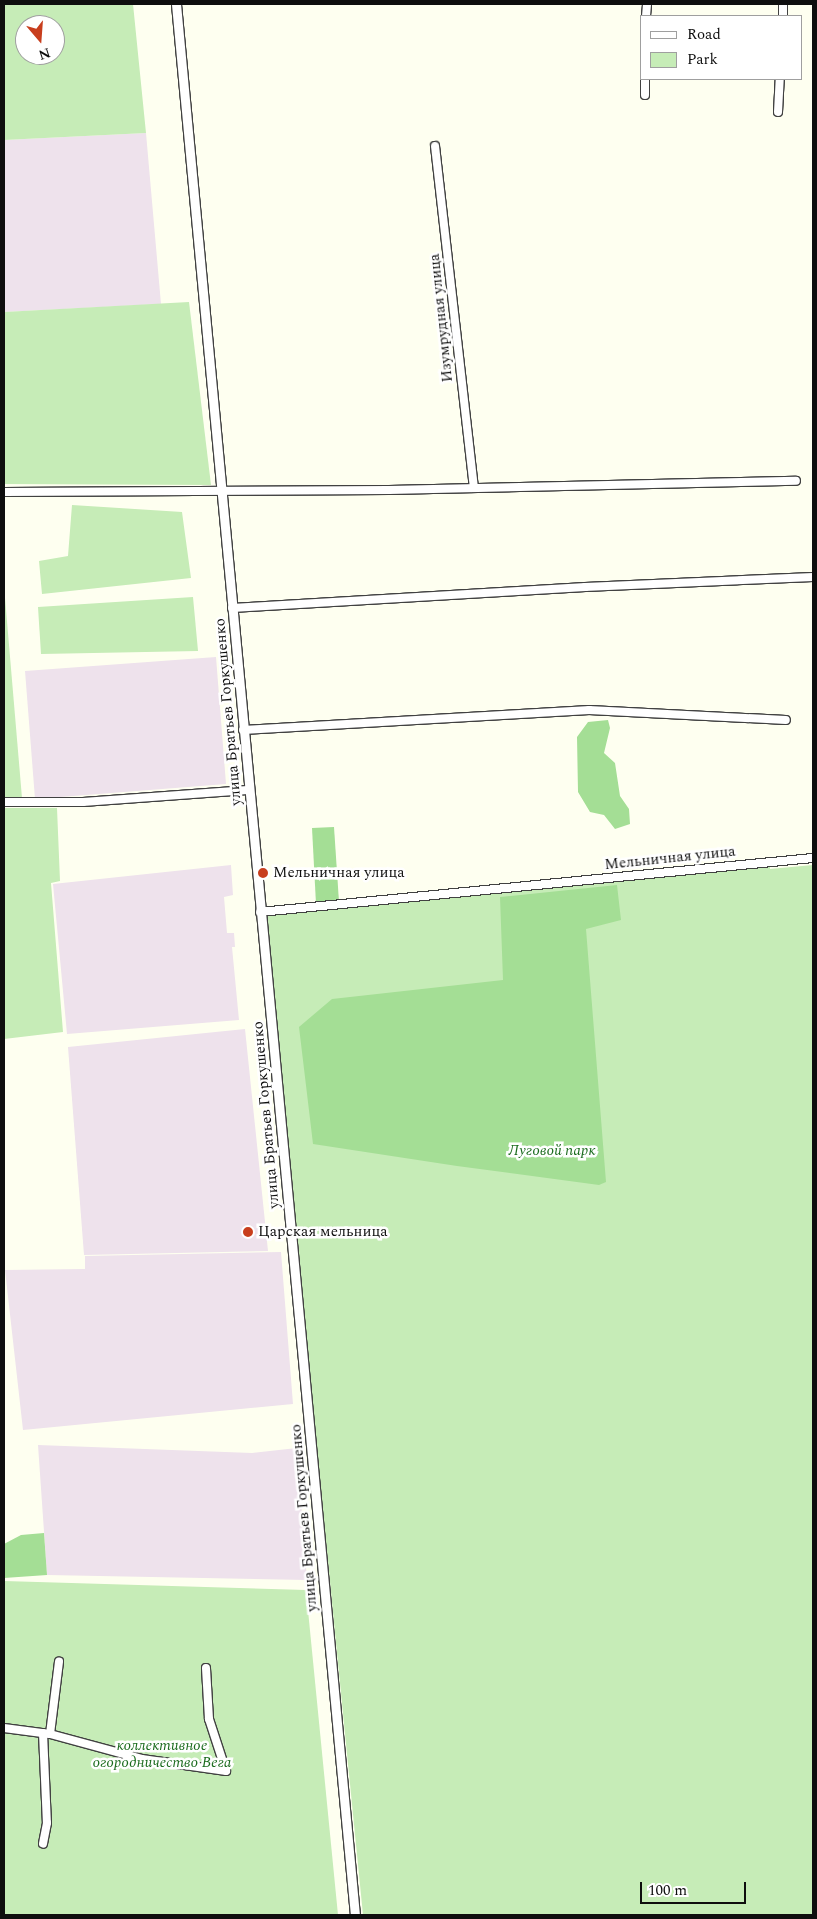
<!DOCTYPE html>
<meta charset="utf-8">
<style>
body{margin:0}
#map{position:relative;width:817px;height:1919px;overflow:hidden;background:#fefff0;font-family:Spectral,serif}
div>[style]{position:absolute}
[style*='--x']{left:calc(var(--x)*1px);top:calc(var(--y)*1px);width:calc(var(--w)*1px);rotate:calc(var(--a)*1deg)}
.industrial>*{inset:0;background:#eee2ec}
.green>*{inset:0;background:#c6ecb7}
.forest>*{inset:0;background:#a4de95}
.roads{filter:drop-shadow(1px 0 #414141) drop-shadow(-1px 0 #414141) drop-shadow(0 1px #414141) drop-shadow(0 -1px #414141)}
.minor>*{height:8px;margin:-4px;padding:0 4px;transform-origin:4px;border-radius:4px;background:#fff}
.tertiary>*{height:9px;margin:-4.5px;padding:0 4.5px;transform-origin:4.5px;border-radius:4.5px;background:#fff}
.dots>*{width:14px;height:14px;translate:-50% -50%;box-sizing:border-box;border:2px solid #fff;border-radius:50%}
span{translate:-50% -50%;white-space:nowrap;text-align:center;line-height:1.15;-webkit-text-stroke:5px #fff;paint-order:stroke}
.street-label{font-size:15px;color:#0e0e0e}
.poi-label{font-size:15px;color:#0e0e0e}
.left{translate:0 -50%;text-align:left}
.park-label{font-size:15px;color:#1a6b1d;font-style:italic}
.frame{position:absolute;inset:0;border:5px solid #0e0e0e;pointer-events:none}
.legend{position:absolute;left:640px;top:15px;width:162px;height:65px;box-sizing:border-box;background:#fff;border:1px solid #9f9f9f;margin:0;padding:6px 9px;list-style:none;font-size:15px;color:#0e0e0e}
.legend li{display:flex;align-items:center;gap:10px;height:25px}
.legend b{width:25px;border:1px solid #9f9f9f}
.north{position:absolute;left:15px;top:15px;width:50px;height:50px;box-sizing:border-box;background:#fff;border:1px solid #9f9f9f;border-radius:50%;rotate:162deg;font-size:14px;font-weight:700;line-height:20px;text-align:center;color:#0e0e0e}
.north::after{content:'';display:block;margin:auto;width:18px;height:22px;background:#c83e1d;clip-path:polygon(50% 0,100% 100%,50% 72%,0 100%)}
.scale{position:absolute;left:640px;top:1882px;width:106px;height:22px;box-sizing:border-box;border:2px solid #0e0e0e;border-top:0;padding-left:6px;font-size:15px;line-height:18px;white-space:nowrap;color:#0e0e0e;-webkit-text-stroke:4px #fff;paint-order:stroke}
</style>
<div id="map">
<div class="industrial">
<div style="clip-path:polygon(146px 133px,161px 304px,4px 312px,4px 140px)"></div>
<div style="clip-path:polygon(216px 657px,226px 784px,35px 799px,25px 671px)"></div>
<div style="clip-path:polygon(231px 865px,233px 895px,224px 897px,227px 933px,234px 933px,235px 947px,232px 947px,239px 1020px,67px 1034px,53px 884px)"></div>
<div style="clip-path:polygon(245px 1029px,268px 1251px,84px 1255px,68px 1047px)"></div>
<div style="clip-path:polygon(281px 1252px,293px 1404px,23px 1430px,5px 1270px,85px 1269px,85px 1256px)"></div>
<div style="clip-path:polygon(38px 1445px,252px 1453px,297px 1448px,307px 1580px,47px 1575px)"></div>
</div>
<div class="green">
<div style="clip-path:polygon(evenodd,4px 4px,133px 4px,146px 133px,4px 140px,4px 4px,25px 25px,55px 25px,55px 55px,25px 55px,25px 25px)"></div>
<div style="clip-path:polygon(189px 302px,211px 485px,4px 484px,4px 312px)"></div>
<div style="clip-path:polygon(72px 505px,182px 512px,191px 578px,42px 594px,39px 561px,68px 556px)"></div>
<div style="clip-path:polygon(4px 586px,22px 798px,4px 798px)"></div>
<div style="clip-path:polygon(193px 597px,198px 651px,41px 654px,38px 607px)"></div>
<div style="clip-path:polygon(4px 808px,57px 808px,60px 881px,51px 883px,63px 1032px,4px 1039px)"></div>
<div style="clip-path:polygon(770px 865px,770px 869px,813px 865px,813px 1915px,363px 1915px,264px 916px)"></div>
<div style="clip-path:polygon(4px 1581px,306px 1590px,338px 1915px,4px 1915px)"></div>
</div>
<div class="forest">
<div style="clip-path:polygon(608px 720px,610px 728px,604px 753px,615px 763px,620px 796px,629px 809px,630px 824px,615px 829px,604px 815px,590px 812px,578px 792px,577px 737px,588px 722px)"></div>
<div style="clip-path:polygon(334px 827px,339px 902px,316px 904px,312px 828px)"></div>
<div style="clip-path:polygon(617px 885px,621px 920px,586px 929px,606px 1182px,599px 1185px,457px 1166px,313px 1144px,299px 1027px,332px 999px,503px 980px,500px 897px)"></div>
<div style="clip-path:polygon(44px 1533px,47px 1575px,4px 1578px,4px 1544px,21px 1535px)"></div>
</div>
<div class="roads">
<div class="minor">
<div style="--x:646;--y:16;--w:12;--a:-85"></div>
<div style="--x:783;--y:16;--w:12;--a:-90"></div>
<div style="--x:645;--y:95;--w:16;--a:-90"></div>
<div style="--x:778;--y:112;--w:33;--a:-87"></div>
<div style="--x:435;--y:146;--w:344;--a:83.5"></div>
<div style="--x:4;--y:492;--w:385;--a:-0.3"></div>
<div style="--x:389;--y:490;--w:407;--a:-1.3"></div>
<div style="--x:232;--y:608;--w:354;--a:-3.4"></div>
<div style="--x:585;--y:587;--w:228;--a:-2.5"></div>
<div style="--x:243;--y:730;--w:347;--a:-3.3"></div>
<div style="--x:589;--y:710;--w:197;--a:2.9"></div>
<div style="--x:4;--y:802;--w:79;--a:0"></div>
<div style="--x:83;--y:802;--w:165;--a:-4.2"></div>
<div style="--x:260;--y:912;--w:556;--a:-5.58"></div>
<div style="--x:4;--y:1728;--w:46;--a:7.4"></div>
<div style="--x:50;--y:1734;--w:95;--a:15.2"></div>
<div style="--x:142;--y:1759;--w:85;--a:8.1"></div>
<div style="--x:226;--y:1771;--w:55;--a:-108.1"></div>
<div style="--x:209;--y:1719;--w:51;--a:-93.4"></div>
<div style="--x:43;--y:1733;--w:90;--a:87.5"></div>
<div style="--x:47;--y:1823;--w:21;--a:101"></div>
<div style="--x:50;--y:1734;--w:73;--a:-82.9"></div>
</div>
<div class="tertiary">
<div style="--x:176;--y:4;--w:1919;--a:84.65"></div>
</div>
</div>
<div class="dots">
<div style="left:263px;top:873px;background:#c83e1d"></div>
<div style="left:248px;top:1232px;background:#c83e1d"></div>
</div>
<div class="street-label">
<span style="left:441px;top:318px;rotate:-96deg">Изумрудная улица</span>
<span style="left:228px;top:712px;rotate:-95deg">улица Братьев Горкушенко</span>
<span style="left:670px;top:858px;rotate:-6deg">Мельничная улица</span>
<span style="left:266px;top:1115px;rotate:-95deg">улица Братьев Горкушенко</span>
<span style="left:304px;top:1518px;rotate:-95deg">улица Братьев Горкушенко</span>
</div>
<div class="poi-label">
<span class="left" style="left:273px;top:873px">Мельничная улица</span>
<span class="left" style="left:258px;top:1232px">Царская мельница</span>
</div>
<div class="park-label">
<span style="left:552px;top:1151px">Луговой парк</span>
<span style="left:162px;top:1754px">коллективное<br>огородничество Вега</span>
</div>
<div class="frame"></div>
<ul class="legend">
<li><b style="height:6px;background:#fff"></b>Road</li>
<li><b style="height:14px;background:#c6ecb7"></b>Park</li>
</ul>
<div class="north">N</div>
<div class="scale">100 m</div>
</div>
